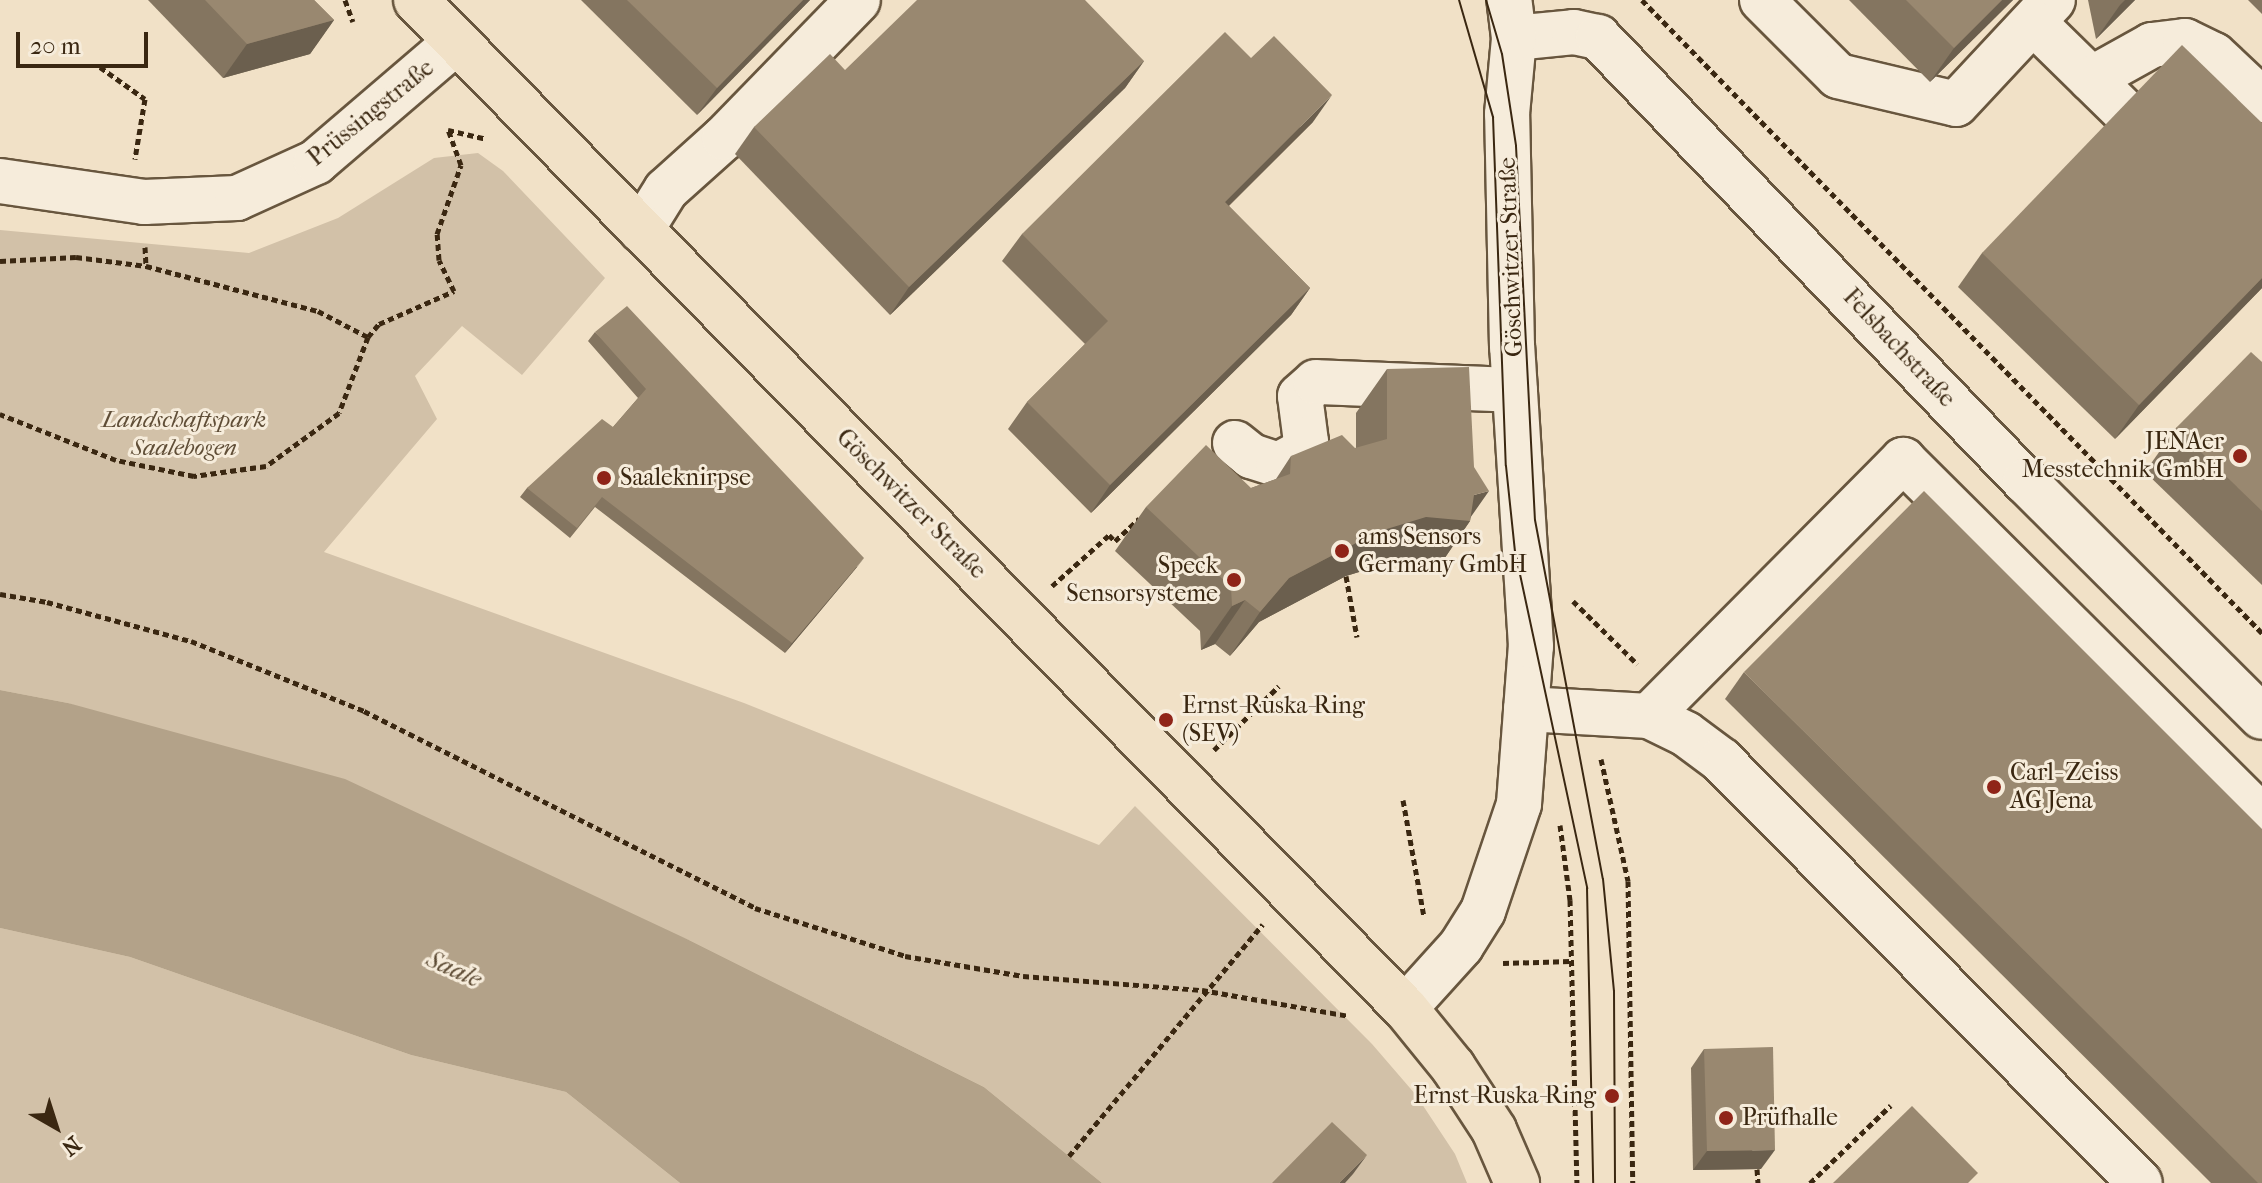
<!DOCTYPE html>
<meta charset="utf-8">
<style>
body{margin:0}
#map{position:relative;width:2262px;height:1183px;overflow:hidden;background:#f1e1c7;font-family:"IM FELL French Canon",serif}
div>[style]{position:absolute}
[style*='--x']{left:calc(var(--x)*1px);top:calc(var(--y)*1px);width:calc(var(--w)*1px);rotate:calc(var(--a)*1deg)}
.green>*{inset:0;background:#d2c1a8}
.water>*{inset:0;background:#b3a289}
.path>*{height:5px;margin-top:-2.5px;transform-origin:0;background:repeating-linear-gradient(90deg,#3a2711 0 6px,transparent 0 10px)}
.roads{filter:drop-shadow(2px 0 #68563e) drop-shadow(-2px 0 #68563e) drop-shadow(0 2px #68563e) drop-shadow(0 -2px #68563e)}
.minor>*{height:44px;margin:-22px;padding:0 22px;transform-origin:22px;border-radius:22px;background:#f6ecdb}
.major>*{height:44px;margin:-22px;padding:0 22px;transform-origin:22px;border-radius:22px;background:#f1e1c7}
.tram>*{height:2px;margin:-1px;padding:0 1px;transform-origin:1px;border-radius:1px;background:#3a2711}
.wall>*{inset:0;background:#847560}
.shaded-wall>*{inset:0;background:#6b5f4e}
.building>*{inset:0;background:#998870}
.dots>*{width:22px;height:22px;translate:-50% -50%;box-sizing:border-box;border:4px solid #f6ecdb;border-radius:50%}
span{translate:-50% -50%;white-space:nowrap;text-align:center;line-height:1.15;-webkit-text-stroke:6px #f6ecdb;paint-order:stroke}
.street-label{font-size:24px;color:#3a2711}
.park-label{font-size:24px;color:#604e37;font-style:italic}
.poi-label{font-size:24px;color:#3a2711}
.right{translate:-100% -50%;text-align:right}
.left{translate:0 -50%;text-align:left}
.water-label{font-size:26px;color:#5e4c35;font-style:italic}
.north{position:absolute;left:16px;top:1087px;width:80px;height:80px;-webkit-text-stroke:6px #f6ecdb;paint-order:stroke;rotate:141deg;font-size:22px;font-weight:700;line-height:32px;text-align:center;color:#3a2711}
.north::after{content:'';display:block;margin:auto;width:28px;height:36px;background:#3a2711;clip-path:polygon(50% 0,100% 100%,50% 72%,0 100%)}
.scale{position:absolute;left:16px;top:32px;width:132px;height:36px;box-sizing:border-box;border:4px solid #3a2711;border-top:0;padding-left:10px;font-size:24px;line-height:28px;white-space:nowrap;color:#3a2711;-webkit-text-stroke:6px #f6ecdb;paint-order:stroke}
</style>
<div id="map">
<div class="green">
<div style="clip-path:polygon(478px 153px,503px 171px,605px 278px,522px 375px,462px 326px,415px 376px,437px 419px,324px 552px,744px 703px,1099px 845px,1135px 806px,1372px 1044px,1416px 1095px,1455px 1154px,1467px 1183px,1102px 1183px,984px 1087px,691px 941px,68px 703px,0 690px,0 230px,249px 253px,338px 218px,434px 158px)"></div>
<div style="clip-path:polygon(0 928px,130px 957px,411px 1055px,566px 1092px,680px 1183px,0 1183px)"></div>
</div>
<div class="water">
<div style="clip-path:polygon(0 690px,68px 703px,345px 779px,691px 941px,984px 1087px,1102px 1183px,680px 1183px,566px 1092px,411px 1055px,130px 957px,0 928px)"></div>
</div>
<div class="path">
<div style="--x:345;--y:0;--w:23;--a:70"></div>
<div style="--x:1642;--y:0;--w:886;--a:45.59"></div>
<div style="--x:100;--y:67;--w:55;--a:35.4"></div>
<div style="--x:145;--y:99;--w:61;--a:99.5"></div>
<div style="--x:145;--y:247;--w:19;--a:87"></div>
<div style="--x:0;--y:261;--w:76;--a:-3"></div>
<div style="--x:76;--y:257;--w:71;--a:7.3"></div>
<div style="--x:146;--y:266;--w:178;--a:14.7"></div>
<div style="--x:318;--y:311;--w:56;--a:27.5"></div>
<div style="--x:368;--y:337;--w:81;--a:110.9"></div>
<div style="--x:339;--y:413;--w:90;--a:144"></div>
<div style="--x:266;--y:466;--w:73;--a:172.1"></div>
<div style="--x:194;--y:476;--w:80;--a:-168.4"></div>
<div style="--x:116;--y:460;--w:125;--a:-158.4"></div>
<div style="--x:368;--y:337;--w:17;--a:-50"></div>
<div style="--x:379;--y:324;--w:82;--a:-23.7"></div>
<div style="--x:454;--y:291;--w:34;--a:-116"></div>
<div style="--x:439;--y:260;--w:26;--a:-94"></div>
<div style="--x:437;--y:234;--w:73;--a:-70.8"></div>
<div style="--x:461;--y:165;--w:37;--a:-110"></div>
<div style="--x:448;--y:130;--w:39;--a:13"></div>
<div style="--x:1346;--y:576;--w:62;--a:79.8"></div>
<div style="--x:1052;--y:586;--w:76;--a:-41.8"></div>
<div style="--x:1109;--y:535;--w:8;--a:45"></div>
<div style="--x:1115;--y:541;--w:33;--a:-43"></div>
<div style="--x:0;--y:594;--w:48;--a:9.7"></div>
<div style="--x:47;--y:602;--w:149;--a:15.2"></div>
<div style="--x:191;--y:641;--w:187;--a:22"></div>
<div style="--x:364;--y:711;--w:438;--a:26.7"></div>
<div style="--x:755;--y:908;--w:157;--a:17.7"></div>
<div style="--x:905;--y:956;--w:120;--a:9.6"></div>
<div style="--x:1023;--y:976;--w:180;--a:4.5"></div>
<div style="--x:1202;--y:990;--w:149;--a:10"></div>
<div style="--x:1573;--y:601;--w:90;--a:44.5"></div>
<div style="--x:1214;--y:750;--w:91;--a:-44.6"></div>
<div style="--x:1601;--y:759;--w:125;--a:77.5"></div>
<div style="--x:1628;--y:881;--w:302;--a:89.1"></div>
<div style="--x:1403;--y:800;--w:119;--a:79.8"></div>
<div style="--x:1560;--y:825;--w:76;--a:82.4"></div>
<div style="--x:1570;--y:900;--w:283;--a:88.6"></div>
<div style="--x:1503;--y:963;--w:67;--a:-1.7"></div>
<div style="--x:1069;--y:1156;--w:302;--a:-50.1"></div>
<div style="--x:1757;--y:1169;--w:14;--a:86"></div>
<div style="--x:1810;--y:1183;--w:112;--a:-43.9"></div>
</div>
<div class="roads">
<div class="minor">
<div style="--x:1762;--y:0;--w:107;--a:45"></div>
<div style="--x:1838;--y:76;--w:121;--a:13.3"></div>
<div style="--x:1956;--y:104;--w:142;--a:-47"></div>
<div style="--x:2034;--y:23;--w:129;--a:44.4"></div>
<div style="--x:1514;--y:38;--w:60;--a:-5.7"></div>
<div style="--x:1574;--y:32;--w:25;--a:12"></div>
<div style="--x:1598;--y:37;--w:616;--a:46.12"></div>
<div style="--x:2025;--y:481;--w:334;--a:44.9"></div>
<div style="--x:2091;--y:79;--w:70;--a:-29.1"></div>
<div style="--x:2152;--y:45;--w:33;--a:-7"></div>
<div style="--x:2185;--y:41;--w:32;--a:26"></div>
<div style="--x:2214;--y:55;--w:66;--a:43.2"></div>
<div style="--x:0;--y:181;--w:146;--a:8.3"></div>
<div style="--x:144;--y:202;--w:93;--a:-2.5"></div>
<div style="--x:237;--y:198;--w:87;--a:-24.5"></div>
<div style="--x:316;--y:162;--w:184;--a:-40.6"></div>
<div style="--x:641;--y:230;--w:47;--a:-58"></div>
<div style="--x:666;--y:190;--w:78;--a:-41.9"></div>
<div style="--x:724;--y:138;--w:192;--a:-45.8"></div>
<div style="--x:1235;--y:443;--w:21;--a:39"></div>
<div style="--x:1251;--y:456;--w:28;--a:18"></div>
<div style="--x:1278;--y:465;--w:24;--a:-28"></div>
<div style="--x:1299;--y:454;--w:14;--a:-60"></div>
<div style="--x:1306;--y:442;--w:46;--a:-97.4"></div>
<div style="--x:1300;--y:396;--w:21;--a:-41"></div>
<div style="--x:1316;--y:382;--w:199;--a:2.3"></div>
<div style="--x:1526;--y:709;--w:123;--a:3.3"></div>
<div style="--x:1649;--y:716;--w:41;--a:25.9"></div>
<div style="--x:1686;--y:734;--w:44;--a:36.6"></div>
<div style="--x:1721;--y:760;--w:595;--a:45.27"></div>
<div style="--x:1649;--y:716;--w:361;--a:-45.2"></div>
<div style="--x:1903;--y:460;--w:506;--a:44.84"></div>
<div style="--x:1405;--y:1008;--w:84;--a:-47.9"></div>
<div style="--x:1461;--y:946;--w:41;--a:-57.8"></div>
<div style="--x:1483;--y:911;--w:113;--a:-71.4"></div>
<div style="--x:1519;--y:804;--w:158;--a:-85.7"></div>
<div style="--x:1531;--y:646;--w:300;--a:-93.6"></div>
<div style="--x:1512;--y:347;--w:233;--a:-91.2"></div>
<div style="--x:1507;--y:114;--w:76;--a:-84.7"></div>
<div style="--x:1514;--y:38;--w:38;--a:-97"></div>
</div>
<div class="major">
<div style="--x:416;--y:0;--w:1412;--a:45.55"></div>
<div style="--x:1405;--y:1008;--w:76;--a:50.9"></div>
<div style="--x:1453;--y:1067;--w:75;--a:56.9"></div>
<div style="--x:1494;--y:1130;--w:58;--a:66.5"></div>
</div>
</div>
<div class="tram">
<div style="--x:1459;--y:0;--w:122;--a:73.8"></div>
<div style="--x:1493;--y:117;--w:349;--a:87.9"></div>
<div style="--x:1506;--y:466;--w:85;--a:84"></div>
<div style="--x:1515;--y:551;--w:345;--a:77.9"></div>
<div style="--x:1587;--y:888;--w:295;--a:88.8"></div>
<div style="--x:1486;--y:0;--w:56;--a:73.5"></div>
<div style="--x:1502;--y:54;--w:93;--a:81.3"></div>
<div style="--x:1516;--y:146;--w:374;--a:87.1"></div>
<div style="--x:1535;--y:520;--w:365;--a:79.3"></div>
<div style="--x:1603;--y:879;--w:113;--a:84.4"></div>
<div style="--x:1614;--y:991;--w:192;--a:89.7"></div>
</div>
<div class="wall">
<div style="clip-path:polygon(148px 0,314px 0,334px 20px,310px 54px,223px 78px)"></div>
<div style="clip-path:polygon(581px 0,810px 0,697px 115px)"></div>
<div style="clip-path:polygon(1849px 0,2013px 0,1930px 82px)"></div>
<div style="clip-path:polygon(2088px 0,2135px 0,2096px 39px)"></div>
<div style="clip-path:polygon(2248px 0,2262px 0,2262px 14px)"></div>
<div style="clip-path:polygon(1144px 61px,1125px 88px,890px 315px,735px 154px,754px 127px,845px 70px)"></div>
<div style="clip-path:polygon(1313px 122px,1229px 206px,1310px 288px,1291px 315px,1091px 513px,1008px 429px,1027px 402px,1085px 344px,1002px 261px,1022px 234px)"></div>
<div style="clip-path:polygon(2262px 123px,2262px 288px,2115px 439px,1958px 287px,1982px 253px)"></div>
<div style="clip-path:polygon(595px 332px,857px 567px,785px 653px,595px 507px,570px 538px,520px 497px,527px 488px,613px 427px,638px 398px,588px 341px)"></div>
<div style="clip-path:polygon(2262px 362px,2262px 585px,2145px 472px,2176px 428px)"></div>
<div style="clip-path:polygon(1387px 369px,1471px 516px,1470px 521px,1440px 565px,1395px 561px,1346px 576px,1259px 622px,1230px 656px,1215px 644px,1201px 650px,1200px 631px,1115px 551px,1146px 507px,1251px 488px,1276px 479px,1291px 456px,1356px 448px,1356px 413px)"></div>
<div style="clip-path:polygon(1744px 672px,2262px 1183px,2211px 1183px,1725px 699px)"></div>
<div style="clip-path:polygon(1704px 1049px,1761px 1169px,1693px 1170px,1691px 1068px)"></div>
</div>
<div class="shaded-wall">
<div style="clip-path:polygon(803px 0,810px 0,697px 115px,717px 88px)"></div>
<div style="clip-path:polygon(2002px 0,2013px 0,1930px 82px,1954px 48px)"></div>
<div style="clip-path:polygon(2125px 0,2135px 0,2096px 39px,2120px 5px)"></div>
<div style="clip-path:polygon(334px 20px,310px 54px,223px 78px,247px 44px)"></div>
<div style="clip-path:polygon(1144px 61px,1125px 88px,890px 315px,909px 287px)"></div>
<div style="clip-path:polygon(1332px 95px,1313px 122px,1205px 229px,1225px 202px)"></div>
<div style="clip-path:polygon(2262px 278px,2262px 288px,2115px 439px,2139px 405px)"></div>
<div style="clip-path:polygon(1310px 288px,1291px 315px,1091px 513px,1110px 485px)"></div>
<div style="clip-path:polygon(1489px 491px,1468px 521px,1470px 521px,1440px 565px,1395px 561px,1346px 576px,1259px 622px,1230px 656px,1260px 612px,1289px 578px,1377px 532px,1474px 495px)"></div>
<div style="clip-path:polygon(864px 558px,857px 567px,785px 653px,792px 643px)"></div>
<div style="clip-path:polygon(1245px 600px,1215px 644px,1201px 650px,1232px 606px)"></div>
<div style="clip-path:polygon(1775px 1150px,1761px 1169px,1693px 1170px,1707px 1151px)"></div>
<div style="clip-path:polygon(1367px 1155px,1353px 1174px,1345px 1183px,1339px 1183px)"></div>
</div>
<div class="building">
<div style="clip-path:polygon(205px 0,314px 0,334px 20px,247px 44px)"></div>
<div style="clip-path:polygon(627px 0,803px 0,717px 88px)"></div>
<div style="clip-path:polygon(917px 0,1085px 0,1144px 61px,909px 287px,754px 127px,830px 54px,845px 70px)"></div>
<div style="clip-path:polygon(1906px 0,2002px 0,1954px 48px)"></div>
<div style="clip-path:polygon(1225px 32px,1251px 58px,1274px 36px,1332px 95px,1225px 202px,1310px 288px,1110px 485px,1027px 402px,1108px 321px,1022px 234px)"></div>
<div style="clip-path:polygon(2182px 45px,2262px 123px,2262px 278px,2139px 405px,1982px 253px)"></div>
<div style="clip-path:polygon(627px 306px,864px 558px,792px 643px,602px 497px,577px 528px,527px 488px,602px 419px,613px 427px,646px 389px,595px 332px)"></div>
<div style="clip-path:polygon(2251px 352px,2262px 362px,2262px 511px,2176px 428px)"></div>
<div style="clip-path:polygon(1469px 367px,1474px 467px,1489px 491px,1474px 495px,1470px 521px,1426px 517px,1377px 532px,1289px 578px,1260px 612px,1245px 600px,1232px 606px,1231px 587px,1146px 507px,1206px 445px,1251px 488px,1290px 474px,1291px 456px,1342px 435px,1355px 448px,1387px 439px,1387px 369px)"></div>
<div style="clip-path:polygon(1924px 491px,2262px 829px,2262px 1183px,2258px 1183px,1744px 672px)"></div>
<div style="clip-path:polygon(1773px 1047px,1775px 1150px,1707px 1151px,1704px 1049px)"></div>
<div style="clip-path:polygon(1912px 1106px,1978px 1173px,1968px 1183px,1833px 1183px)"></div>
<div style="clip-path:polygon(1332px 1122px,1367px 1155px,1339px 1183px,1272px 1183px)"></div>
</div>
<div class="dots">
<div style="left:2240px;top:456px;background:#8f2418"></div>
<div style="left:604px;top:478px;background:#8f2418"></div>
<div style="left:1342px;top:551px;background:#8f2418"></div>
<div style="left:1234px;top:580px;background:#8f2418"></div>
<div style="left:1166px;top:720px;background:#8f2418"></div>
<div style="left:1994px;top:787px;background:#8f2418"></div>
<div style="left:1612px;top:1096px;background:#8f2418"></div>
<div style="left:1726px;top:1118px;background:#8f2418"></div>
</div>
<div class="street-label">
<span style="left:371px;top:113px;rotate:-39deg">Prüssingstraße</span>
<span style="left:1511px;top:257px;rotate:-92deg">Göschwitzer Straße</span>
<span style="left:1899px;top:348px;rotate:47deg">Felsbachstraße</span>
<span style="left:911px;top:504px;rotate:45deg">Göschwitzer Straße</span>
</div>
<div class="park-label">
<span style="left:184px;top:434px">Landschaftspark<br>Saalebogen</span>
</div>
<div class="poi-label">
<span class="right" style="left:2224px;top:456px">JENAer<br>Messtechnik GmbH</span>
<span class="left" style="left:620px;top:478px">Saaleknirpse</span>
<span class="left" style="left:1358px;top:551px">ams Sensors<br>Germany GmbH</span>
<span class="right" style="left:1218px;top:580px">Speck<br>Sensorsysteme</span>
<span class="left" style="left:1182px;top:720px">Ernst-Ruska-Ring<br>(SEV)</span>
<span class="left" style="left:2010px;top:787px">Carl- Zeiss<br>AG Jena</span>
<span class="right" style="left:1596px;top:1096px">Ernst-Ruska-Ring</span>
<span class="left" style="left:1742px;top:1118px">Prüfhalle</span>
</div>
<div class="water-label">
<span style="left:454px;top:969px;rotate:24deg">Saale</span>
</div>
<div class="north">N</div>
<div class="scale">20 m</div>
</div>
